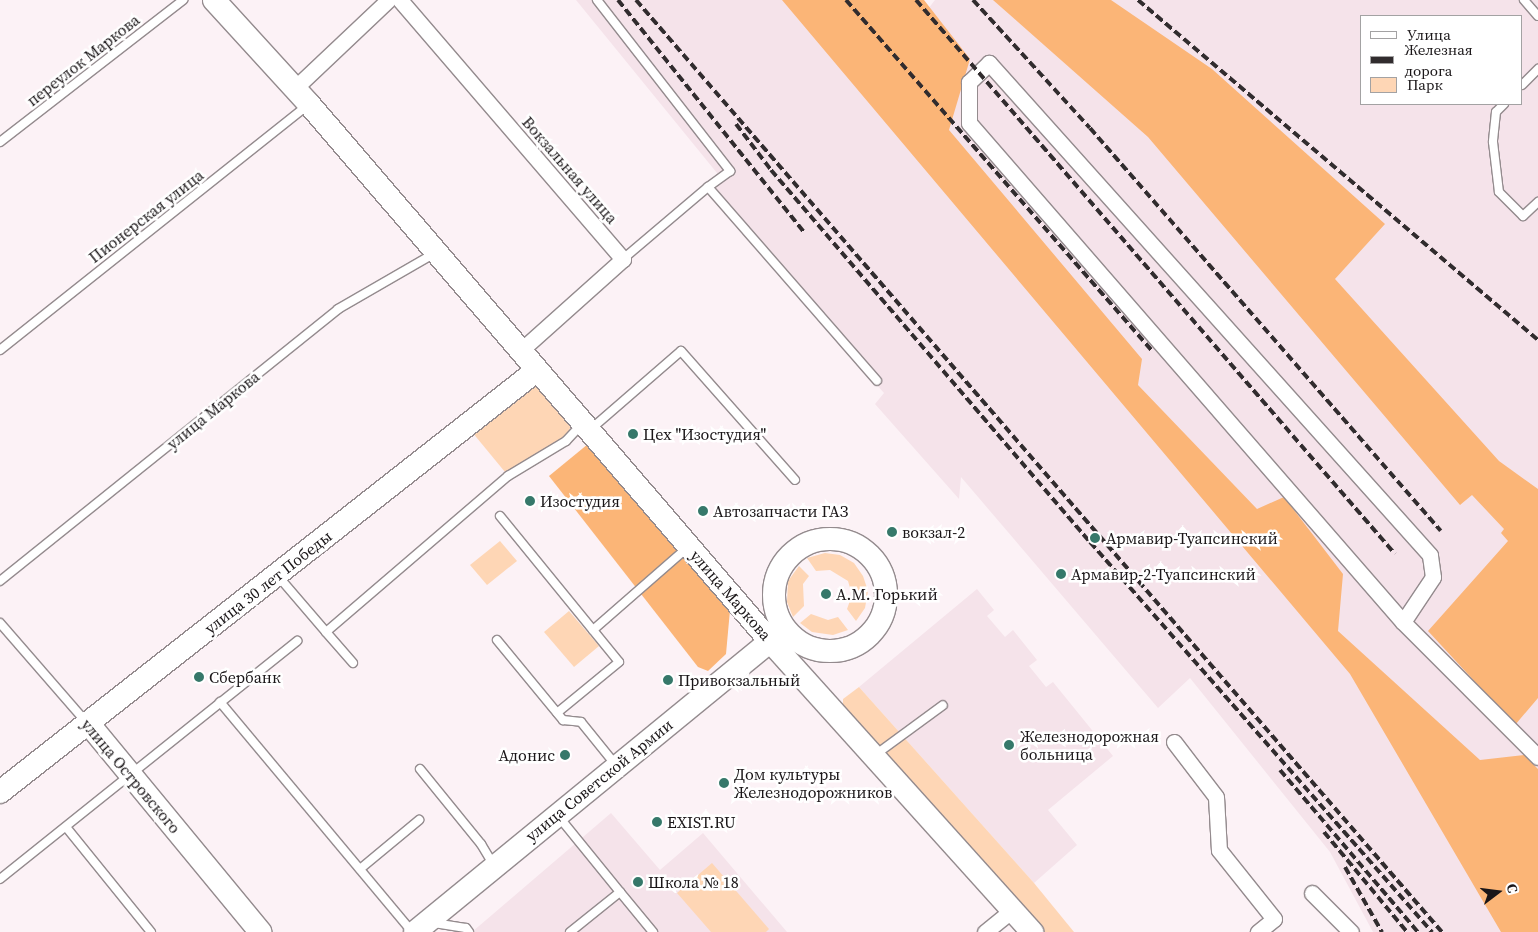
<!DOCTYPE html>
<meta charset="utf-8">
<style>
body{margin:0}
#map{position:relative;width:1538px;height:932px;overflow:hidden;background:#fcf2f6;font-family:"Source Serif 4",serif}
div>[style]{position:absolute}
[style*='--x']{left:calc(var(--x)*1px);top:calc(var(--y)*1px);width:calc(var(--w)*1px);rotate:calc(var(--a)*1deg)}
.built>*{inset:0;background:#f5e3ea}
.green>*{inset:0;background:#fed6b5}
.forest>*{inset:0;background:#fbb577}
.roads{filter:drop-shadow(1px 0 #948b8e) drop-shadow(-1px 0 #948b8e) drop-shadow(0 1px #948b8e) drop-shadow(0 -1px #948b8e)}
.lane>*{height:8px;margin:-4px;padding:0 4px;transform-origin:4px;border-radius:4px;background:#fff}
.street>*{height:15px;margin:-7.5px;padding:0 7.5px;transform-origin:7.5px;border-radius:7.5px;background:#fff}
.secondary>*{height:22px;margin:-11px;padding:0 11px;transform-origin:11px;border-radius:11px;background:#fff}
.secondary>.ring{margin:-11px;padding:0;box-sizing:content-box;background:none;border:22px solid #fff;border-radius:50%}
.rail>*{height:4px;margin-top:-2px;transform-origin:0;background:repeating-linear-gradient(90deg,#312c2e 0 8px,transparent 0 12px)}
.dots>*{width:14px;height:14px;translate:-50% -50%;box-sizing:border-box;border:2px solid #fff;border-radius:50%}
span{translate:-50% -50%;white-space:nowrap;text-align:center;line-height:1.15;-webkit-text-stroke:5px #fff;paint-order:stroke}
.street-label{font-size:16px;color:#1a1618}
.poi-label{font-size:16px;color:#1a1618}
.left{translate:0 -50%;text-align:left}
.right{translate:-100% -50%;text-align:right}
.legend{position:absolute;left:1360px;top:15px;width:162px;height:90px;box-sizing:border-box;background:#fff;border:1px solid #a3a2a3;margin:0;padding:6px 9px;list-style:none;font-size:15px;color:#1a1618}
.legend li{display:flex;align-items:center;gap:10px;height:25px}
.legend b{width:25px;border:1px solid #a3a2a3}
.north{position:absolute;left:1473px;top:867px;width:50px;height:50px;-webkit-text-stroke:4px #fff;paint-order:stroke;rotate:75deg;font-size:14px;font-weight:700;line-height:20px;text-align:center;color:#1a1618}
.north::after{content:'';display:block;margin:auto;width:18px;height:22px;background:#1a1618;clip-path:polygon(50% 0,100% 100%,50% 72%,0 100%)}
</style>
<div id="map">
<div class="built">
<div style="clip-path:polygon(evenodd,576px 0,836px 0,888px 60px,935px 0,1538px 0,1538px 932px,1373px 932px,1330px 852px,1190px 678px,1158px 708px,961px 477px,959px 499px,875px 404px,884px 393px,709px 196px,717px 173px,576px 0,1362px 16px,1522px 16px,1522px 104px,1362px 104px,1362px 16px)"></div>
<div style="clip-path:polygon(977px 589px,994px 610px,987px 616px,1005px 637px,1013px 630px,1037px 660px,1029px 666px,1046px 687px,1053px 682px,1113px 756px,1048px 810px,1077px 845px,1034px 883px,859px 687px)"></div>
<div style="clip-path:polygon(611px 813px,660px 870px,703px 833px,787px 932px,472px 932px)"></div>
</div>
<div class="green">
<div style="clip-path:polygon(529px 385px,541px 385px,572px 423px,567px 436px,530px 462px,505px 472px,472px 432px)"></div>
<div style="clip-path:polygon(500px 541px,517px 561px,487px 585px,470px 565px)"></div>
<div style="clip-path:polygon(825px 553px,840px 555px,854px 563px,863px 576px,868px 591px,865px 608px,856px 621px,847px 609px,852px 595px,848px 581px,830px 570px,816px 571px,807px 558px)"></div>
<div style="clip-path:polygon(799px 566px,809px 576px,803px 584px,804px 606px,793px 617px,787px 602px,788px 581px)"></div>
<div style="clip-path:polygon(569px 611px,599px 646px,574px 667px,544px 632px)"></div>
<div style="clip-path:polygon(811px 614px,828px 620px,838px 617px,848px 630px,833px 635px,812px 632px,800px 623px)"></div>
<div style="clip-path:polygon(859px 687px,1034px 883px,1074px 932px,1043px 932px,843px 709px,843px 699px)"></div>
<div style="clip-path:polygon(712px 863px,769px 929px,766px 932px,711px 932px,677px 893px)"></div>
</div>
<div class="forest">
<div style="clip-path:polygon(782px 0,924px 0,970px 59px,949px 130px,1142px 359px,1138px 385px,1257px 509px,1284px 497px,1343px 574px,1338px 631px,1480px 760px,1524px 755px,1538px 769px,1538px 932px,1501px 932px,1350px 674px)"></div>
<div style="clip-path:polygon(993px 0,1111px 0,1212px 69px,1385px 224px,1335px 279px,1499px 461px,1538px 489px,1538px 698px,1515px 725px,1428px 631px,1508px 541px,1501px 533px,1504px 529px,1472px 495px,1460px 505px,1148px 137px)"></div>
<div style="clip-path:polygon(588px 444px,730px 610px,726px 654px,708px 671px,698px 667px,549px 476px)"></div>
</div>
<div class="roads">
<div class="lane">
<div style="--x:597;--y:0;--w:217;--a:52.1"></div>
<div style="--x:730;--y:171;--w:27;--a:144"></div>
<div style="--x:1524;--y:0;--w:21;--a:49"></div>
<div style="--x:1522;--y:85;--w:23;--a:-45"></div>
<div style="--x:1504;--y:104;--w:11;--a:135"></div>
<div style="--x:1496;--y:112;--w:30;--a:96"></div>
<div style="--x:1493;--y:142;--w:50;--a:83.2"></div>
<div style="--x:1499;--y:192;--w:34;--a:45"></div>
<div style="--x:1523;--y:216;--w:21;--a:-43"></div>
<div style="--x:0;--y:142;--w:232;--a:-37.8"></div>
<div style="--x:623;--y:259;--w:111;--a:-40.3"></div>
<div style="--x:708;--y:187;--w:257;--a:48.9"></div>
<div style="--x:0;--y:350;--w:394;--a:-38.5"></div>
<div style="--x:591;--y:429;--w:119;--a:-40.9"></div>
<div style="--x:681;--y:351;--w:172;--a:48.5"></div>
<div style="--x:500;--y:516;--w:188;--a:50.8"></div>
<div style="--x:619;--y:662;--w:80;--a:140.6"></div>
<div style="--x:278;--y:576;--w:74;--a:49.4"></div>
<div style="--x:326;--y:632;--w:240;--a:-40.6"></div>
<div style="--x:508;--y:476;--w:68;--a:-31.1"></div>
<div style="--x:566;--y:441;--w:22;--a:-47"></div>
<div style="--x:0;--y:581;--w:434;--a:-38.8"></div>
<div style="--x:338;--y:309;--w:112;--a:-30"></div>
<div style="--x:0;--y:623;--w:131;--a:49"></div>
<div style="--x:593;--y:630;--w:125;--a:-41.1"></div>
<div style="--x:326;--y:632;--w:41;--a:48.9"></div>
<div style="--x:497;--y:640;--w:104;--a:50.5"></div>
<div style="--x:563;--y:720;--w:18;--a:6"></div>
<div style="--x:581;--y:722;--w:54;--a:51"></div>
<div style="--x:220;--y:702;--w:300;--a:50.1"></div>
<div style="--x:875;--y:755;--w:84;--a:-36.3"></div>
<div style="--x:420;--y:769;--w:97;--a:50.9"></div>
<div style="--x:481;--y:844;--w:23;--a:59"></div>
<div style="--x:559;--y:817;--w:97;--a:50.9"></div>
<div style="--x:620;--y:892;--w:64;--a:141.3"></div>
<div style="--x:66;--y:827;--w:135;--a:51"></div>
<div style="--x:360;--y:869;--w:77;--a:-39.7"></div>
<div style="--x:0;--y:879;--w:381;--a:-38.7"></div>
<div style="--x:620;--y:892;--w:52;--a:50.5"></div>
<div style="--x:434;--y:923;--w:32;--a:9"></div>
<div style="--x:466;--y:928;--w:5;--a:53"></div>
</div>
<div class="street">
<div style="--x:400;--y:0;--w:342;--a:49.3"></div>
<div style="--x:623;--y:259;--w:138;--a:138.2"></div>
<div style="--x:294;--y:89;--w:129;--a:-43.4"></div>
<div style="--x:1403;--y:622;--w:54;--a:-56.3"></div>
<div style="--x:1433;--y:577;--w:22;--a:-98"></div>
<div style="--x:1430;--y:555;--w:661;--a:-131.87"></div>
<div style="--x:989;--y:63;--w:28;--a:136"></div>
<div style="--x:969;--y:82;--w:41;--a:90"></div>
<div style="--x:969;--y:123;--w:661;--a:48.99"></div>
<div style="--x:1403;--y:622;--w:191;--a:45"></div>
<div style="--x:1174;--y:742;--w:69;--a:52.6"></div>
<div style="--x:1216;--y:797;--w:53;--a:86.8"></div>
<div style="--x:1219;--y:850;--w:88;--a:51.4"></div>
<div style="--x:1274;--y:919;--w:21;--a:141"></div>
<div style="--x:1312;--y:893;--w:55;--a:45"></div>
<div style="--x:985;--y:932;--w:36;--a:-39"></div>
</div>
<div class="secondary">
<div style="--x:214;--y:0;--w:141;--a:47.6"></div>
<div style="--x:309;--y:104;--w:708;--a:49.35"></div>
<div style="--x:770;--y:641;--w:392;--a:48"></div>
<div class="ring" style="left:774px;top:539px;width:90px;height:90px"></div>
<div style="--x:88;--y:723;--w:271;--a:50.5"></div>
<div style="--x:0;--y:792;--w:682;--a:-38.15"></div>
<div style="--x:415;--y:932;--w:478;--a:-39.3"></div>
</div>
</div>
<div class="rail">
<div style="--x:618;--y:0;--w:297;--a:51.3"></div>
<div style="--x:636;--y:0;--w:1232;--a:49.15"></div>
<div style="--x:846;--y:0;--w:467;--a:48.9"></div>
<div style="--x:916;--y:0;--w:732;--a:49.15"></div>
<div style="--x:973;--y:0;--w:173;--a:47.6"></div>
<div style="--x:1090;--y:128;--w:534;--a:48.95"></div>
<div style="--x:1138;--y:0;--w:525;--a:40.36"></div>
<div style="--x:736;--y:124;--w:58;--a:52.7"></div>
<div style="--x:771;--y:170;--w:490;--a:49.4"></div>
<div style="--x:1090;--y:542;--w:519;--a:48.75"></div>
<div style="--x:1280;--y:770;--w:213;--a:49.6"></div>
<div style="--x:1324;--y:832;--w:130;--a:50.3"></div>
<div style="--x:1345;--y:867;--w:75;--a:60.4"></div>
</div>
<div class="dots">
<div style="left:633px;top:434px;background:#36786a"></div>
<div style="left:530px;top:501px;background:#36786a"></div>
<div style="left:703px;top:511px;background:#36786a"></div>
<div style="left:892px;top:532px;background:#36786a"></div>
<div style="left:1095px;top:538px;background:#36786a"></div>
<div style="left:1061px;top:574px;background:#36786a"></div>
<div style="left:826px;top:594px;background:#36786a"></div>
<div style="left:199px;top:677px;background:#36786a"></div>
<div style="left:668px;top:680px;background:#36786a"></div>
<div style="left:1009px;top:745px;background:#36786a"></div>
<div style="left:565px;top:755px;background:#36786a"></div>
<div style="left:724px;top:783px;background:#36786a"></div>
<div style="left:657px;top:822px;background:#36786a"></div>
<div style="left:638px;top:882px;background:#36786a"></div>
</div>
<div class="street-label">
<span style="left:83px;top:60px;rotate:-38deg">переулок Маркова</span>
<span style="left:570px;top:170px;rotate:49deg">Вокзальная улица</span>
<span style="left:146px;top:216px;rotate:-38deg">Пионерская улица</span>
<span style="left:213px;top:410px;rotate:-39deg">улица Маркова</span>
<span style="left:268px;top:582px;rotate:-38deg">улица 30 лет Победы</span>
<span style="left:731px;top:595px;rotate:49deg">улица Маркова</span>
<span style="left:131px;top:776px;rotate:50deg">улица Островского</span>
<span style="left:599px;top:780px;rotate:-39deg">улица Советской Армии</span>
</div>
<div class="poi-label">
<span class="left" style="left:643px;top:434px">Цех "Изостудия"</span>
<span class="left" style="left:540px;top:501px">Изостудия</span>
<span class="left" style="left:713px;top:511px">Автозапчасти ГАЗ</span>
<span class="left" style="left:902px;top:532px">вокзал-2</span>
<span class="left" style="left:1106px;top:538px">Армавир-Туапсинский</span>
<span class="left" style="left:1071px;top:574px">Армавир-2-Туапсинский</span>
<span class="left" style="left:836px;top:594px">А.М. Горький</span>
<span class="left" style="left:209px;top:677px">Сбербанк</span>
<span class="left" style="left:678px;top:680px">Привокзальный</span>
<span class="left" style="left:1020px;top:745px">Железнодорожная<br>больница</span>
<span class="right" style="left:555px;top:755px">Адонис</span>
<span class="left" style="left:734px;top:783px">Дом культуры<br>Железнодорожников</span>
<span class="left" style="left:667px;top:822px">EXIST.RU</span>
<span class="left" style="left:648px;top:882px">Школа № 18</span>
</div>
<ul class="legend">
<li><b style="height:6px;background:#fff"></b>Улица</li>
<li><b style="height:6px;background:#312c2e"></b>Железная дорога</li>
<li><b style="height:14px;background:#fed6b5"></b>Парк</li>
</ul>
<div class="north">С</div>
</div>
